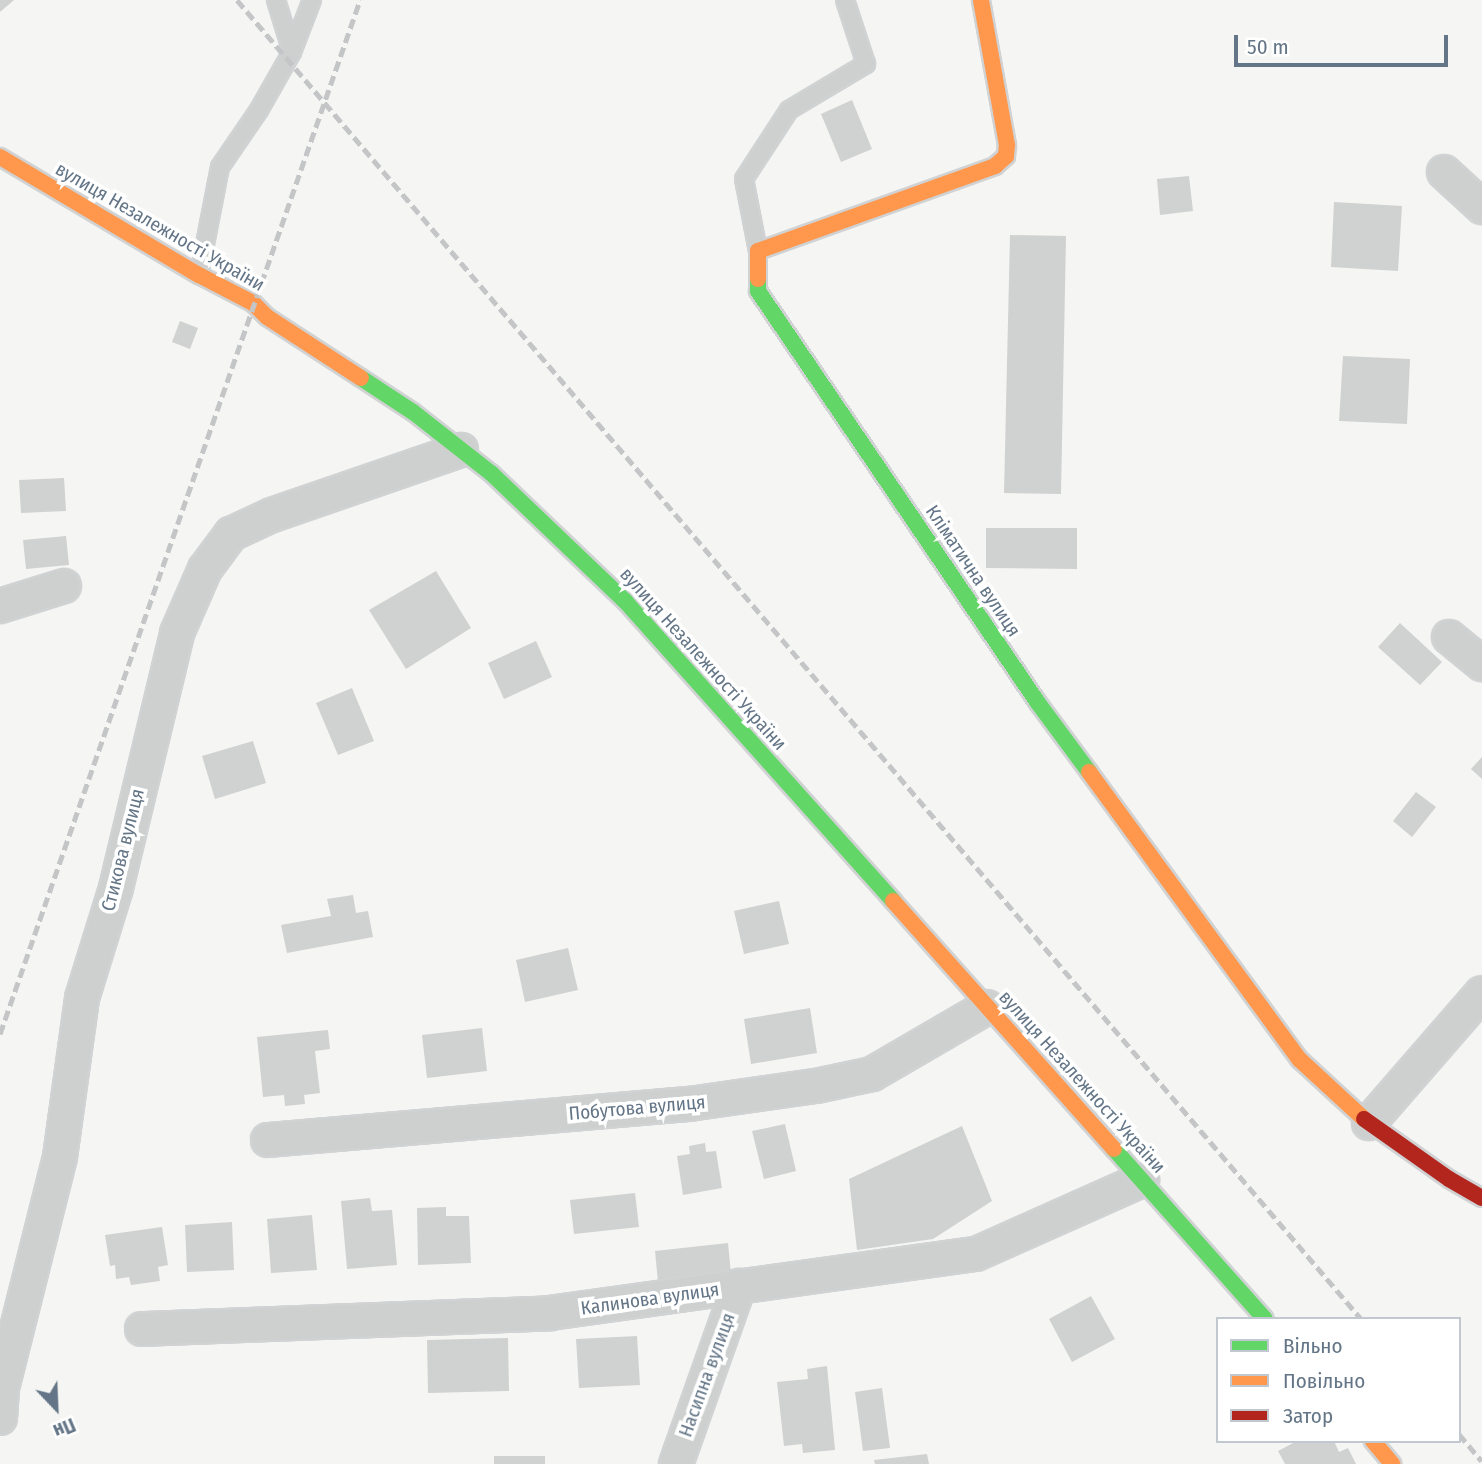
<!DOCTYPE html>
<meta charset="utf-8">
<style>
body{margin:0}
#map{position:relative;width:1482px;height:1464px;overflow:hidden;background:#f5f5f3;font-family:"Fira Sans Condensed",sans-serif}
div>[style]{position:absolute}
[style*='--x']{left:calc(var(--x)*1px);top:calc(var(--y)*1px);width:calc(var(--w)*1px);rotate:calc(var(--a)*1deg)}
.building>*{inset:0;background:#d0d1d1}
.roads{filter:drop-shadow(2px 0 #d0d2d3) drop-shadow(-2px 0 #d0d2d3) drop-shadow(0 2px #d0d2d3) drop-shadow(0 -2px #d0d2d3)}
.lane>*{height:16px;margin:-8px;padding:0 8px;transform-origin:8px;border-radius:8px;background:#ced0d0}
.street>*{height:32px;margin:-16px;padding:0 16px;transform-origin:16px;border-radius:16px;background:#ced0d0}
.fast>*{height:16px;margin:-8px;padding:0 8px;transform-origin:8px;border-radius:8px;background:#63d668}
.slow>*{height:16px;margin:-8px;padding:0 8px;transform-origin:8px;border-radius:8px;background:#ff974d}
.jam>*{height:16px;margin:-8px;padding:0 8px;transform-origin:8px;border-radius:8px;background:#b3261e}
.rail>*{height:5px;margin-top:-2.5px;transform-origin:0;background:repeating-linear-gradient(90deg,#c4c5c6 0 10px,transparent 0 15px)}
span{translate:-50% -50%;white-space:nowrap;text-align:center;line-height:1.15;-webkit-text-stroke:7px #fff;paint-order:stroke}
.street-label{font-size:19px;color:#637586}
.legend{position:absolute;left:1216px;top:1317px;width:245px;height:126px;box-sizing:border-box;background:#fff;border:2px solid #c1c8cf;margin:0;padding:9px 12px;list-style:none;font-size:21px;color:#637586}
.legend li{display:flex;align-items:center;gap:14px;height:35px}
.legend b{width:35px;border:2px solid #c1c8cf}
.north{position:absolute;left:21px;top:1373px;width:70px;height:70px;-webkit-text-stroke:5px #fff;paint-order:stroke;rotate:157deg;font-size:19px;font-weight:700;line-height:28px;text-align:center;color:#637586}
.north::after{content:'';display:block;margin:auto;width:24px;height:32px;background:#637586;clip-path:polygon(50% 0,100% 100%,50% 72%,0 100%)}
.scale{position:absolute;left:1234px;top:35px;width:214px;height:32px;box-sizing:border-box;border:4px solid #637586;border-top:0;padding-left:9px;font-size:21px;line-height:24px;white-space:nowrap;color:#637586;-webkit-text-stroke:5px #fff;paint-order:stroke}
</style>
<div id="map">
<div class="building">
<div style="clip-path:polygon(0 0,14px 0,0 12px)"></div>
<div style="clip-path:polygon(852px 100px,872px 149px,841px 162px,821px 114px)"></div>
<div style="clip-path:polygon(1189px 176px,1193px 211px,1160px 215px,1157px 179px)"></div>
<div style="clip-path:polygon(1334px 202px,1402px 206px,1398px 271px,1331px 267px)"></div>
<div style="clip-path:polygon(1010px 235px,1066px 236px,1061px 494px,1004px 493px)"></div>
<div style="clip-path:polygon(180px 321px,198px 328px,190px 349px,172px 342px)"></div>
<div style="clip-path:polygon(1343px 356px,1410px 359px,1407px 424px,1339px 421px)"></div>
<div style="clip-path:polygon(64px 478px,66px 511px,21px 513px,19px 480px)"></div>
<div style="clip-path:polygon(986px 528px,1077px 528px,1077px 569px,986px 568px)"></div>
<div style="clip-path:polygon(66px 536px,69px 565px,26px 569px,23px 540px)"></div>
<div style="clip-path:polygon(436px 571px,471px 628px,406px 669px,369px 610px)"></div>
<div style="clip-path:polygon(1400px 623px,1442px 662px,1420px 685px,1378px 647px)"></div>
<div style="clip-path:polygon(536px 641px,552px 677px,504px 699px,488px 663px)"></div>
<div style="clip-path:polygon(352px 688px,374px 741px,338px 755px,316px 703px)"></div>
<div style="clip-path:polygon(253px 741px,266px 783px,215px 799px,202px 756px)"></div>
<div style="clip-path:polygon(1482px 757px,1482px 779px,1471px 769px)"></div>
<div style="clip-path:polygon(1416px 792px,1436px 807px,1412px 837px,1393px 821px)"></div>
<div style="clip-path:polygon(353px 895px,356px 913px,368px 911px,373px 937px,287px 953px,281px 925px,331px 916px,327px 899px)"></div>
<div style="clip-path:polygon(779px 901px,789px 944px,744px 954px,734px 911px)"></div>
<div style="clip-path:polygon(568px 948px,578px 990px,525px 1002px,516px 960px)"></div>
<div style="clip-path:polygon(810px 1008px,817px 1053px,751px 1064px,744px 1019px)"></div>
<div style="clip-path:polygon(482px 1028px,487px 1071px,427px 1078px,422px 1035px)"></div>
<div style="clip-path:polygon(328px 1030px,330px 1049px,315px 1051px,320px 1093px,304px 1095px,305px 1104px,285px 1106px,284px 1095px,263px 1097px,257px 1037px)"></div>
<div style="clip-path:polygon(785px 1124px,796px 1171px,764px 1179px,752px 1131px)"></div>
<div style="clip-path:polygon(962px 1126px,992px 1201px,933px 1239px,857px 1250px,849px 1179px)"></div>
<div style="clip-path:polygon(705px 1143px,706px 1152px,716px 1151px,722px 1188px,683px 1195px,677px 1156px,690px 1154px,689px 1146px)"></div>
<div style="clip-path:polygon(635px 1193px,639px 1227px,574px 1234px,570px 1200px)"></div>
<div style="clip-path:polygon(370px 1198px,372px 1211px,392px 1210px,397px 1265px,347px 1269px,341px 1201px)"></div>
<div style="clip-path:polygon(446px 1207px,446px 1216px,469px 1216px,471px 1263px,418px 1265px,417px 1208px)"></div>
<div style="clip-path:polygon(312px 1215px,317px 1270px,271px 1273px,267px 1219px)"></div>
<div style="clip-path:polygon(232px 1222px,234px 1270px,187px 1272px,185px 1225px)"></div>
<div style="clip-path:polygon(162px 1227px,168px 1265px,158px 1267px,160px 1281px,131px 1285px,129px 1277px,116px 1279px,115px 1265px,110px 1266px,105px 1235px)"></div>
<div style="clip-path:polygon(728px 1243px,731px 1274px,658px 1282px,655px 1251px)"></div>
<div style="clip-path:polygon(1091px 1296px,1115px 1339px,1072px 1362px,1049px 1319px)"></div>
<div style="clip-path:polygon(637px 1336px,640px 1385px,579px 1388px,576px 1339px)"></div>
<div style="clip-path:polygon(508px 1338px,509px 1391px,428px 1393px,427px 1340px)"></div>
<div style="clip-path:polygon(827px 1366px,835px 1450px,803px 1453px,802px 1444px,784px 1446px,777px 1382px,808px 1379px,807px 1369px)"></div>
<div style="clip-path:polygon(882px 1388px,890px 1448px,863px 1451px,855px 1392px)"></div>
<div style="clip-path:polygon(1297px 1441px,1334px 1441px,1339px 1452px,1348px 1448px,1356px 1464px,1285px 1464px,1278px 1451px)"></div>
<div style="clip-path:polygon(927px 1454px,929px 1464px,875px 1464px,874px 1460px)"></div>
<div style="clip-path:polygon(494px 1456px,545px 1456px,545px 1464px,494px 1464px)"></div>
</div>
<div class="roads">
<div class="lane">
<div style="--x:276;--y:0;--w:54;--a:72.9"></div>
<div style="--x:758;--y:251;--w:73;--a:-101"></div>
<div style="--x:744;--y:179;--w:82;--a:-56.9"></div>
<div style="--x:789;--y:110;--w:90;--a:-30.9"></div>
<div style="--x:866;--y:64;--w:67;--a:-108.2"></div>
<div style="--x:199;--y:275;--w:110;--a:-79"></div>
<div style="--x:220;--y:167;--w:69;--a:-55.6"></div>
<div style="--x:259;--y:110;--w:67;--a:-60.4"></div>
<div style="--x:292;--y:52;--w:56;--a:-69"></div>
</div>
<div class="street">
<div style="--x:1444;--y:172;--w:52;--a:42.6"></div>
<div style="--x:0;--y:606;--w:67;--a:-17.4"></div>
<div style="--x:1449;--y:637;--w:43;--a:39.3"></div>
<div style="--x:1369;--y:1123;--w:172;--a:-49"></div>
<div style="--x:268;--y:1140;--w:423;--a:-4.9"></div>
<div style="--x:689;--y:1104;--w:128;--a:-8.1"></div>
<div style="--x:816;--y:1086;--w:57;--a:-12.1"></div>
<div style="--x:872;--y:1074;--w:133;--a:-30.2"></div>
<div style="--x:142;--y:1329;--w:408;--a:-2.2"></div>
<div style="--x:550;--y:1313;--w:430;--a:-7.9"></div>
<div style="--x:976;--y:1254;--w:182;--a:-24"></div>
<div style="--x:0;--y:1418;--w:30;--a:-86"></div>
<div style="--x:2;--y:1388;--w:238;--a:-75.9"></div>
<div style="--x:60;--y:1157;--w:161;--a:-82.1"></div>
<div style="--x:82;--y:998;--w:115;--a:-72.8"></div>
<div style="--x:116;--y:888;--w:262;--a:-76.5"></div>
<div style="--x:177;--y:633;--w:70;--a:-66.4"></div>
<div style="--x:205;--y:569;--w:44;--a:-53.4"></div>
<div style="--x:231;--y:534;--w:45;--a:-24.9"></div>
<div style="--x:272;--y:515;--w:200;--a:-19"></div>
<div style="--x:676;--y:1464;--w:189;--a:-70.5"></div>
</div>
<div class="fast">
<div style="--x:758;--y:279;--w:12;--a:90"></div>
<div style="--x:758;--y:291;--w:498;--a:55.8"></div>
<div style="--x:1038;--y:703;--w:86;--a:53.5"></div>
<div style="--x:361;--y:378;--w:62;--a:33.2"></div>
<div style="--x:413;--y:412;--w:100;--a:38.1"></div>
<div style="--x:492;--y:474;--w:184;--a:43.7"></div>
<div style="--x:625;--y:601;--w:402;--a:48.2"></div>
<div style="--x:1114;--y:1149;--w:227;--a:48.4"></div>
</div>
<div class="slow">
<div style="--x:0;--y:157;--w:231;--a:30.7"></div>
<div style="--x:199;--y:275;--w:61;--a:27.4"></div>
<div style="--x:253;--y:303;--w:20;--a:45"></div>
<div style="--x:267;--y:317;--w:112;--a:33"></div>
<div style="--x:758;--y:279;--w:28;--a:-90"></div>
<div style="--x:758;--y:251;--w:252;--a:-19.7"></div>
<div style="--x:995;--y:166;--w:15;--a:-42"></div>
<div style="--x:1006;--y:156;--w:11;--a:-85"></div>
<div style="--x:1007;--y:145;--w:147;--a:-100.2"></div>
<div style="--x:1089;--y:772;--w:356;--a:53.8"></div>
<div style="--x:1299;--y:1059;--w:88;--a:42.7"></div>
<div style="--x:893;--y:901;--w:332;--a:48.3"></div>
<div style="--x:1373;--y:1441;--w:30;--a:50"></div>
</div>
<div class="jam">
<div style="--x:1364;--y:1119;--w:104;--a:35.2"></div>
<div style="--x:1449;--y:1179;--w:38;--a:30"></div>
</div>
</div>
<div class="rail">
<div style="--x:237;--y:0;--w:1733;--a:49.56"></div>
<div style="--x:0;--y:1034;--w:1095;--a:-70.8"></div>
<div style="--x:1459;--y:1434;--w:35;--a:50"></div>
</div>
<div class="street-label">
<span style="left:160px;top:227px;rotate:30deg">вулиця Незалежності України</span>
<span style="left:973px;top:571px;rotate:56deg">Кліматична вулиця</span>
<span style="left:703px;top:659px;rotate:48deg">вулиця Незалежності України</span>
<span style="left:123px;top:850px;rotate:-76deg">Стикова вулиця</span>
<span style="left:1082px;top:1082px;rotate:48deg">вулиця Незалежності України</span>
<span style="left:637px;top:1108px;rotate:-5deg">Побутова вулиця</span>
<span style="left:650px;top:1299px;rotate:-8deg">Калинова вулиця</span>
<span style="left:707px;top:1375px;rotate:-70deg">Насипна вулиця</span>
</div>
<ul class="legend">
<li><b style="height:9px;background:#63d668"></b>Вільно</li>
<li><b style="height:9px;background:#ff974d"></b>Повільно</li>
<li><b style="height:9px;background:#b3261e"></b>Затор</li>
</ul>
<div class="north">Пн</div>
<div class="scale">50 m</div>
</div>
